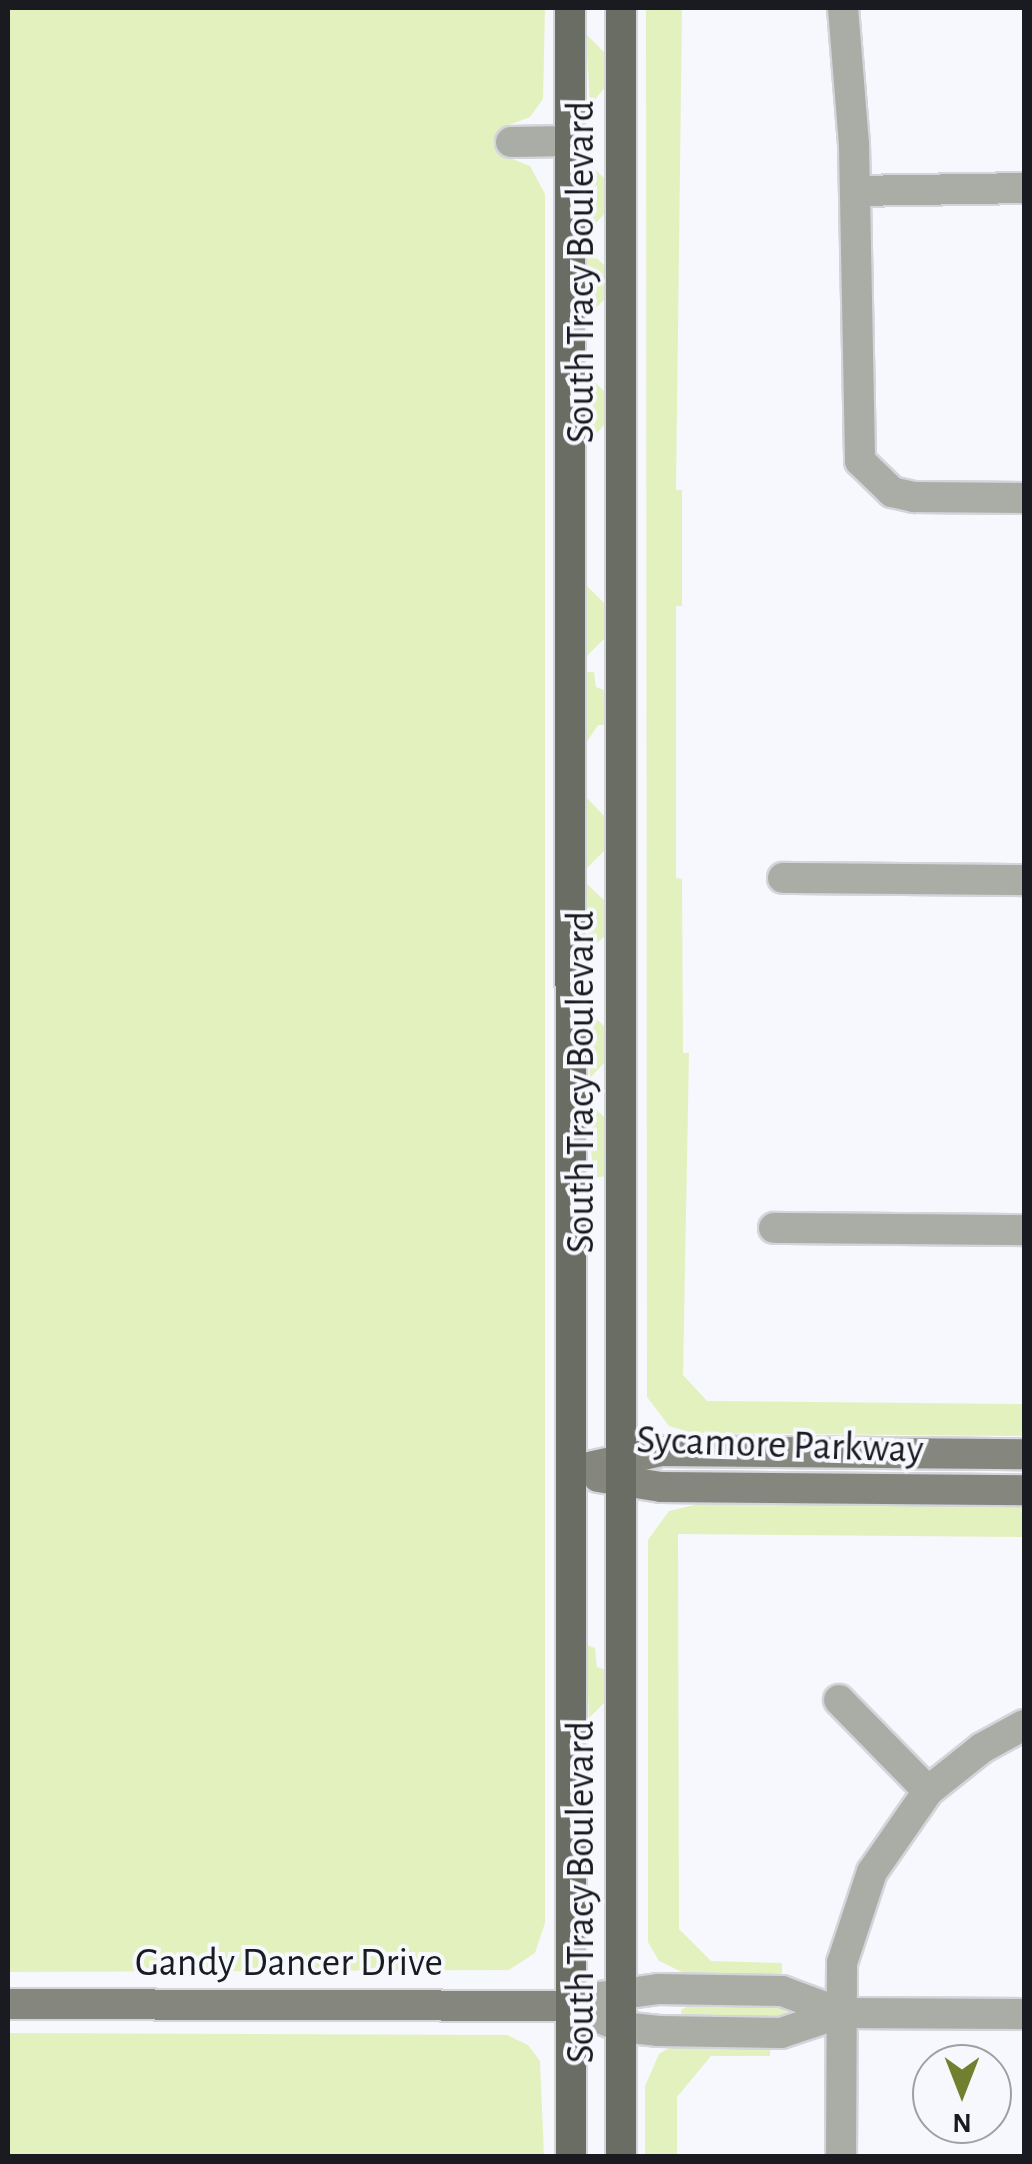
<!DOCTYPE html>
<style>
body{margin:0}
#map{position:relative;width:1032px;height:2164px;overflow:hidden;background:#f6f8fd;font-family:"Alegreya Sans",sans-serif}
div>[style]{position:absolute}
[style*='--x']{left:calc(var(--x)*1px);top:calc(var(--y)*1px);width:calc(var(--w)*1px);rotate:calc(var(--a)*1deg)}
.green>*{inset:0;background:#e3f1bf}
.roads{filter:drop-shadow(2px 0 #d3d5da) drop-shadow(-2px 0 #d3d5da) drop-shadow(0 2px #d3d5da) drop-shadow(0 -2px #d3d5da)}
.street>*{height:30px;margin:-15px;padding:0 15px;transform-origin:15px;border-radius:15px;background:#aaaca6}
.secondary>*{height:30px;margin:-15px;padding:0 15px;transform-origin:15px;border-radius:15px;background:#85877e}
.primary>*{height:30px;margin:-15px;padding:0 15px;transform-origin:15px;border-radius:15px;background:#6a6d63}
span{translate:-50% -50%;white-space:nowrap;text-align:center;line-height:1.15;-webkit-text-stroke:8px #f6f8fd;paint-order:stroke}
.street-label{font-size:40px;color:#191b20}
.frame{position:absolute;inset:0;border:10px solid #191b20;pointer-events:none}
.north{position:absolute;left:912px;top:2044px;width:100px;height:100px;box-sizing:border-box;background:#f6f8fd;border:2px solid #9ea0a5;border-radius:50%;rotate:180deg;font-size:28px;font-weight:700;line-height:40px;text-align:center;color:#191b20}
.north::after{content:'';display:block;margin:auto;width:35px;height:45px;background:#70802f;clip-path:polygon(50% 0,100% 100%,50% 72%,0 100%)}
</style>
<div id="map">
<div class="green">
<div style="clip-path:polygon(8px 8px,545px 8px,543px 99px,530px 117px,504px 127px,505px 156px,530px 166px,545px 194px,545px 1923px,535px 1953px,509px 1970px,8px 1972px)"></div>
<div style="clip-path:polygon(646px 8px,682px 8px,676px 490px,682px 490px,682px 606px,676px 606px,676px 878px,682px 879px,683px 1053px,689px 1053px,683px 1375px,707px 1401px,1024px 1404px,1024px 1436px,692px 1433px,669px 1426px,647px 1397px)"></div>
<div style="clip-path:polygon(586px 34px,605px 53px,605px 87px,590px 106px)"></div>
<div style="clip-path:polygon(586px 161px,605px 179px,605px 213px,586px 234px)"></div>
<div style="clip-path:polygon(586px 247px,605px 266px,605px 299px,586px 318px)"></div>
<div style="clip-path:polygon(586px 374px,605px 392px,605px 424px,586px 445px)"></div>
<div style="clip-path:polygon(586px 585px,606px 605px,606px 637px,586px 657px)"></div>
<div style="clip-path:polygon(586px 672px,594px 672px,596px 687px,606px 691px,606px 725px,598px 725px,586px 743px)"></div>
<div style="clip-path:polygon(585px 796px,606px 818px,606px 849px,585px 870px)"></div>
<div style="clip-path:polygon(585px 882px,606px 902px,606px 935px,585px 954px)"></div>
<div style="clip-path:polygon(585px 1008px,606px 1028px,606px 1061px,590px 1078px)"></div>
<div style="clip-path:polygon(585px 1098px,606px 1119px,606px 1176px,594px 1178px)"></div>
<div style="clip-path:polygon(699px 1504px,1024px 1507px,1024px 1537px,678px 1534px,679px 1929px,711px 1961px,782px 1963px,782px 1974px,684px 1973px,659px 1961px,648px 1942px,648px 1540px,669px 1511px)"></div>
<div style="clip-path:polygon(586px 1645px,595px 1648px,597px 1667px,606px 1670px,606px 1701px,589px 1718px)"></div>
<div style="clip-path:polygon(689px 2006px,782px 2007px,790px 2016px,789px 2022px,681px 2020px,681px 2010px)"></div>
<div style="clip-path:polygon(8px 2033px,507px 2035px,528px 2045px,540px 2061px,544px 2156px,8px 2156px)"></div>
<div style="clip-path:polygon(770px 2042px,770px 2056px,711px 2056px,677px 2097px,677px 2156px,645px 2156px,645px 2086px,659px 2054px,677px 2043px)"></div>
</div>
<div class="roads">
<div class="street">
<div style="--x:843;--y:8;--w:136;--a:85.4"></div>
<div style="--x:854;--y:144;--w:317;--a:88.9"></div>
<div style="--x:860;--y:461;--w:45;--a:44.1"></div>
<div style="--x:892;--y:492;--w:23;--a:13"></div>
<div style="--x:914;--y:497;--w:110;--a:0.5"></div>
<div style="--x:511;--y:142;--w:59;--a:-1"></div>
<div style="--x:855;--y:191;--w:169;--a:-1"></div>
<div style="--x:783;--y:878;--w:241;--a:0.5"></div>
<div style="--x:774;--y:1228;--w:250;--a:0.5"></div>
<div style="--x:839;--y:1700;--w:127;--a:45.6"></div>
<div style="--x:599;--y:1997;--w:61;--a:-7.6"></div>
<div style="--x:659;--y:1989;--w:123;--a:0.9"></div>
<div style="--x:782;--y:1991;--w:63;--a:20.4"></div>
<div style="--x:570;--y:2006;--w:55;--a:22.4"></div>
<div style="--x:621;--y:2027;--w:38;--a:6"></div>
<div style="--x:659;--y:2031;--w:122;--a:0.9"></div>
<div style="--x:781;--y:2033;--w:63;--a:-18.4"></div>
<div style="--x:841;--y:2013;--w:183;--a:0.3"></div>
<div style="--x:841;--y:2156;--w:193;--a:-89.7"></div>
<div style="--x:842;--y:1963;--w:96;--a:-71.8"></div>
<div style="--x:872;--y:1872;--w:98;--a:-55.3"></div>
<div style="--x:928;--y:1791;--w:69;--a:-38.5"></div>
<div style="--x:982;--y:1748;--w:48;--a:-28.7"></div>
</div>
<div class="secondary">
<div style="--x:571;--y:1471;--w:92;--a:-12.5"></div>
<div style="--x:661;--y:1451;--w:363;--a:0.5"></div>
<div style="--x:598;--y:1477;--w:64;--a:9"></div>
<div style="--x:661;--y:1487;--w:363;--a:0.5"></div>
<div style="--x:8;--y:2004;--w:562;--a:0.2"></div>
</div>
<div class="primary">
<div style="--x:570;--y:8;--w:2148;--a:89.97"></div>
<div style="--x:621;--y:2156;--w:2148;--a:-90"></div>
</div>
</div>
<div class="street-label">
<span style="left:581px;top:272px;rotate:-90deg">South Tracy Boulevard</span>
<span style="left:581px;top:1082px;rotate:-90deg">South Tracy Boulevard</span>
<span style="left:780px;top:1445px;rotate:2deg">Sycamore Parkway</span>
<span style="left:581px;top:1892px;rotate:-90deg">South Tracy Boulevard</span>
<span style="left:289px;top:1963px">Gandy Dancer Drive</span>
</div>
<div class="frame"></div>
<div class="north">N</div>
</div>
